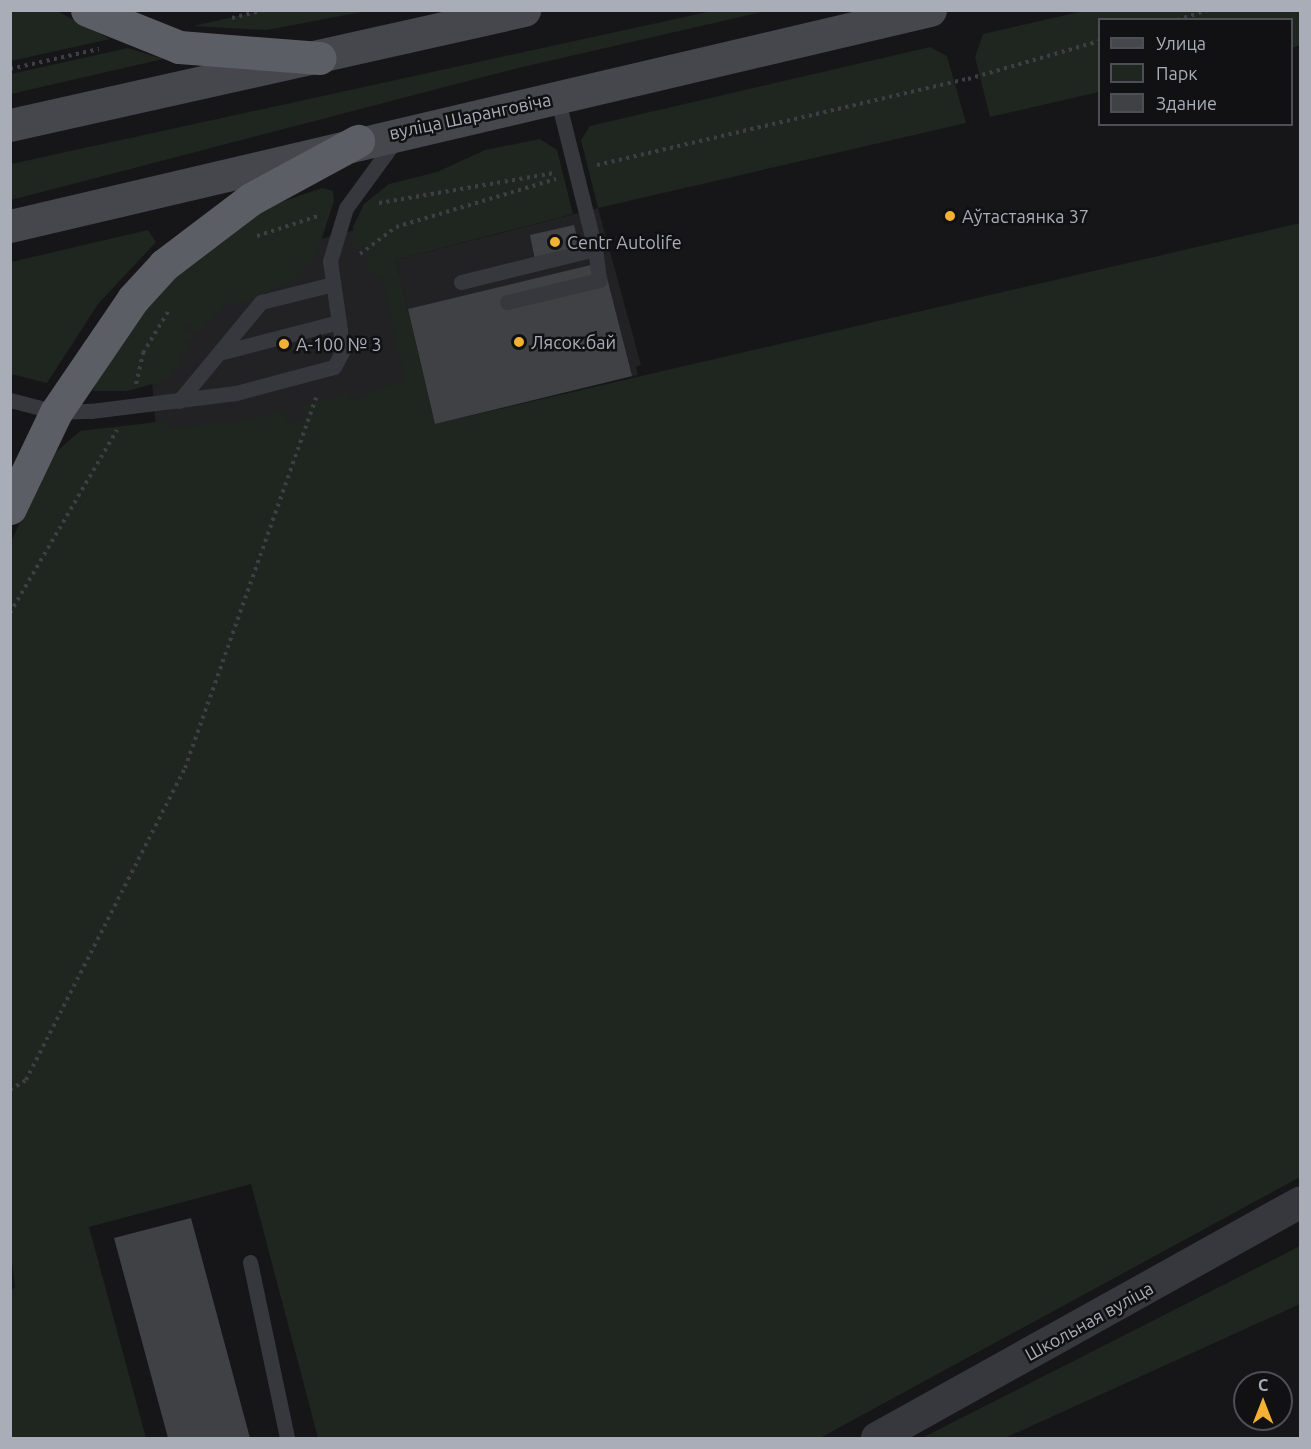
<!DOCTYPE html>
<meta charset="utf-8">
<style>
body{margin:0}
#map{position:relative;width:1311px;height:1449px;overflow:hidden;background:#161618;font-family:Ubuntu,sans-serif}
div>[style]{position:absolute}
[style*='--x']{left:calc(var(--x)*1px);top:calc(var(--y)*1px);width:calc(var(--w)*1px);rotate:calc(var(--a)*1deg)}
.built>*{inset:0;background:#222225}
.green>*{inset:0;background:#1e261f}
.building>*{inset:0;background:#404145}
.path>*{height:4px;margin-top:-2px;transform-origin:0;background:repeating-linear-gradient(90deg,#3d3f44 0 3px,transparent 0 7.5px)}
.service>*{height:15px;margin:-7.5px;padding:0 7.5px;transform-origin:7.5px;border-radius:7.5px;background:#37383d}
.minor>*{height:32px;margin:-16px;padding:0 16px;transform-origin:16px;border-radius:16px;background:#37383d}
.secondary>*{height:33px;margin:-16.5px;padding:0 16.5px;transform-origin:16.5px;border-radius:16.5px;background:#45474d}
.trunk>*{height:33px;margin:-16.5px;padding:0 16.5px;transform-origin:16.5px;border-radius:16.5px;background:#5b5e65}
.dots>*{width:16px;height:16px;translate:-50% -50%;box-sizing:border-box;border:3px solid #111113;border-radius:50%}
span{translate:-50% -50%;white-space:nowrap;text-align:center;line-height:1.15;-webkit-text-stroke:5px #111113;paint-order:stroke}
.street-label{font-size:18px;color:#a8adb8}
.poi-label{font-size:18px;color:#a8adb8}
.left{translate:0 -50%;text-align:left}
.frame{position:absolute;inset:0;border:12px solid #a8adb8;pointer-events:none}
.legend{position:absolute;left:1098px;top:18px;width:195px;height:108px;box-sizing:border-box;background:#111113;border:2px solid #4d4f55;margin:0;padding:8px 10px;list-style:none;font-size:18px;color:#a8adb8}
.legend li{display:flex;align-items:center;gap:12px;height:30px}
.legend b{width:30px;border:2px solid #4d4f55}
.north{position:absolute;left:1233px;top:1371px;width:60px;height:60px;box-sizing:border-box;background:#111113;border:2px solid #4d4f55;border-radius:50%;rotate:0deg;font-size:16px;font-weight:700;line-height:24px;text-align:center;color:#a8adb8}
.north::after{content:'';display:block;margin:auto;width:21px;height:27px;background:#f2b134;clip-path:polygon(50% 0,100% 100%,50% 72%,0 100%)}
</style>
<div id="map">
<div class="built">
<div style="clip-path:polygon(598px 208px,641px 365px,636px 367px,638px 375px,435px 424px,396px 260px)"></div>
<div style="clip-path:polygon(375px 225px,416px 401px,158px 451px,150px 359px,176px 323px,321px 239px)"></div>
</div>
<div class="green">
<div style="clip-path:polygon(10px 11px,57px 11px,110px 39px,11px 61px)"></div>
<div style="clip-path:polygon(260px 11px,260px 10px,367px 11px,267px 30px,193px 26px)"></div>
<div style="clip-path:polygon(712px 11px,766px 11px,514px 69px,11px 200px,11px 164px)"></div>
<div style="clip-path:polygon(1083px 11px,1300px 11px,1300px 45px,1292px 48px,1292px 20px,1100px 20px,1099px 92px,990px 117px,975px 57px,983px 34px)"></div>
<div style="clip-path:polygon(930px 47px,947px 56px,966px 123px,598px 208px,581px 140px,590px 126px)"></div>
<div style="clip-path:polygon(128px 48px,163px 59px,11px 94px,11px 74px)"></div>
<div style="clip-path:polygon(540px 139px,557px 150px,573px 214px,396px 260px,435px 424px,1300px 223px,1300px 1177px,820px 1438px,318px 1438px,251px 1184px,89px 1227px,146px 1438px,11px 1438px,10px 1290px,15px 1288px,10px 1244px,11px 542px,49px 458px,80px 431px,166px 421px,167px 428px,239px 422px,283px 410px,288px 424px,306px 419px,303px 405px,348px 394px,350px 400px,405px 379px,382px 279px,368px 271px,365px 247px,353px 248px,353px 227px,364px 204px,389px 184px,437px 172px,485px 150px)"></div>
<div style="clip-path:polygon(322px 188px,333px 191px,334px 201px,317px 253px,297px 278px,237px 306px,231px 299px,196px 334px,187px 323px,183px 329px,196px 336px,192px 341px,181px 338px,189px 345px,177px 362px,182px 366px,164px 381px,127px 391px,93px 391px,105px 351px,211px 239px,276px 204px)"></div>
<div style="clip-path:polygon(148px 230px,156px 242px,98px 304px,47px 383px,11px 374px,11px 262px)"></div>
<div style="clip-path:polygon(1300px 1246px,1300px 1304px,1005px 1438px,922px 1438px)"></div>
</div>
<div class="building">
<div style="clip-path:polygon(574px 225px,580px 249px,535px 260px,530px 235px)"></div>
<div style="clip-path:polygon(603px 262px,632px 376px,435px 424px,408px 309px)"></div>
<div style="clip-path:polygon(191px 1218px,250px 1438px,168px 1438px,114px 1238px)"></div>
</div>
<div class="path">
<div style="--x:232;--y:18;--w:32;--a:-14"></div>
<div style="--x:1177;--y:20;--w:33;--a:-18"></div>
<div style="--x:10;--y:69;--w:91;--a:-12.7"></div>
<div style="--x:597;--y:165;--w:381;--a:-13.1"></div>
<div style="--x:968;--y:79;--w:137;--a:-16.1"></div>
<div style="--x:379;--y:203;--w:179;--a:-9.7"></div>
<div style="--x:257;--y:236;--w:67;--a:-18.2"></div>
<div style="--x:360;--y:254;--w:45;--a:-36.9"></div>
<div style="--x:396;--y:227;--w:167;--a:-16.7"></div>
<div style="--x:136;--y:384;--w:32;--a:-77"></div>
<div style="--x:143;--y:353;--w:50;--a:-58.8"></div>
<div style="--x:10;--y:613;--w:212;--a:-59.7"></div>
<div style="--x:10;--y:1090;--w:19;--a:-32"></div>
<div style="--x:26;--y:1080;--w:350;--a:-63"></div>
<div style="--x:185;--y:768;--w:393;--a:-70.5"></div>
</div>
<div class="service">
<div style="--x:461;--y:282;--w:138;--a:-13.8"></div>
<div style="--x:595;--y:249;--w:157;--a:-104"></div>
<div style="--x:507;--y:302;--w:95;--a:-13.4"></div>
<div style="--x:599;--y:280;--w:31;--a:-97"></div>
<div style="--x:219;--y:353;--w:124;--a:-14.5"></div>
<div style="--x:10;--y:400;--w:48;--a:14.6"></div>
<div style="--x:56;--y:412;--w:35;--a:-2"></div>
<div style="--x:91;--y:411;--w:146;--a:-7.1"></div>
<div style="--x:236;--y:393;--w:101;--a:-14.9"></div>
<div style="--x:334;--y:367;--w:19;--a:-62"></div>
<div style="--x:343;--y:350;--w:90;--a:-98.3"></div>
<div style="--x:330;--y:261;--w:55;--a:-73.2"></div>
<div style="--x:346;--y:208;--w:83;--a:-53.8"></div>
<div style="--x:179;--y:401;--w:129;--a:-50.4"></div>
<div style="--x:261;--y:302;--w:74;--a:-14"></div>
<div style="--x:250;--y:1262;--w:180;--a:78.1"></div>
</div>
<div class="minor">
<div style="--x:877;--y:1438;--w:484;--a:-29.1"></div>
</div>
<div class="secondary">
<div style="--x:10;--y:125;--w:527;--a:-12.61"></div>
<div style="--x:10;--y:226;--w:945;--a:-13.21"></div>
</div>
<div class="trunk">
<div style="--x:87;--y:10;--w:99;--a:21.9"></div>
<div style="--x:179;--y:47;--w:141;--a:4.5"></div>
<div style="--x:10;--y:508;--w:106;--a:-64.4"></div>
<div style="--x:56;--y:412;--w:137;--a:-55.7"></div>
<div style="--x:133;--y:299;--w:46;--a:-47.6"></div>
<div style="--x:164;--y:265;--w:109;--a:-37.2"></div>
<div style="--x:251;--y:199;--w:122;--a:-28.5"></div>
</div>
<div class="dots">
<div style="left:950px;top:216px;background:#f2b134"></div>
<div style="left:555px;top:242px;background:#f2b134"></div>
<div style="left:519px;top:342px;background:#f2b134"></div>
<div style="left:284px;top:344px;background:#f2b134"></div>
</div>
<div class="street-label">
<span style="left:470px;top:116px;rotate:-12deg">вуліца Шаранговіча</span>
<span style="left:1089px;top:1321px;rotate:-29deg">Школьная вуліца</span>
</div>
<div class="poi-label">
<span class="left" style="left:962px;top:216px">Аўтастаянка 37</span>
<span class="left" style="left:567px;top:242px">Centr Autolife</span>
<span class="left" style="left:531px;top:342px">Лясок.бай</span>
<span class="left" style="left:296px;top:344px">А-100 № 3</span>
</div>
<div class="frame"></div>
<ul class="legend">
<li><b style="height:8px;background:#45474d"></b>Улица</li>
<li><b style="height:16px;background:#1e261f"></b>Парк</li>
<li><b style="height:16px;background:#404145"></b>Здание</li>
</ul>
<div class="north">С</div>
</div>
